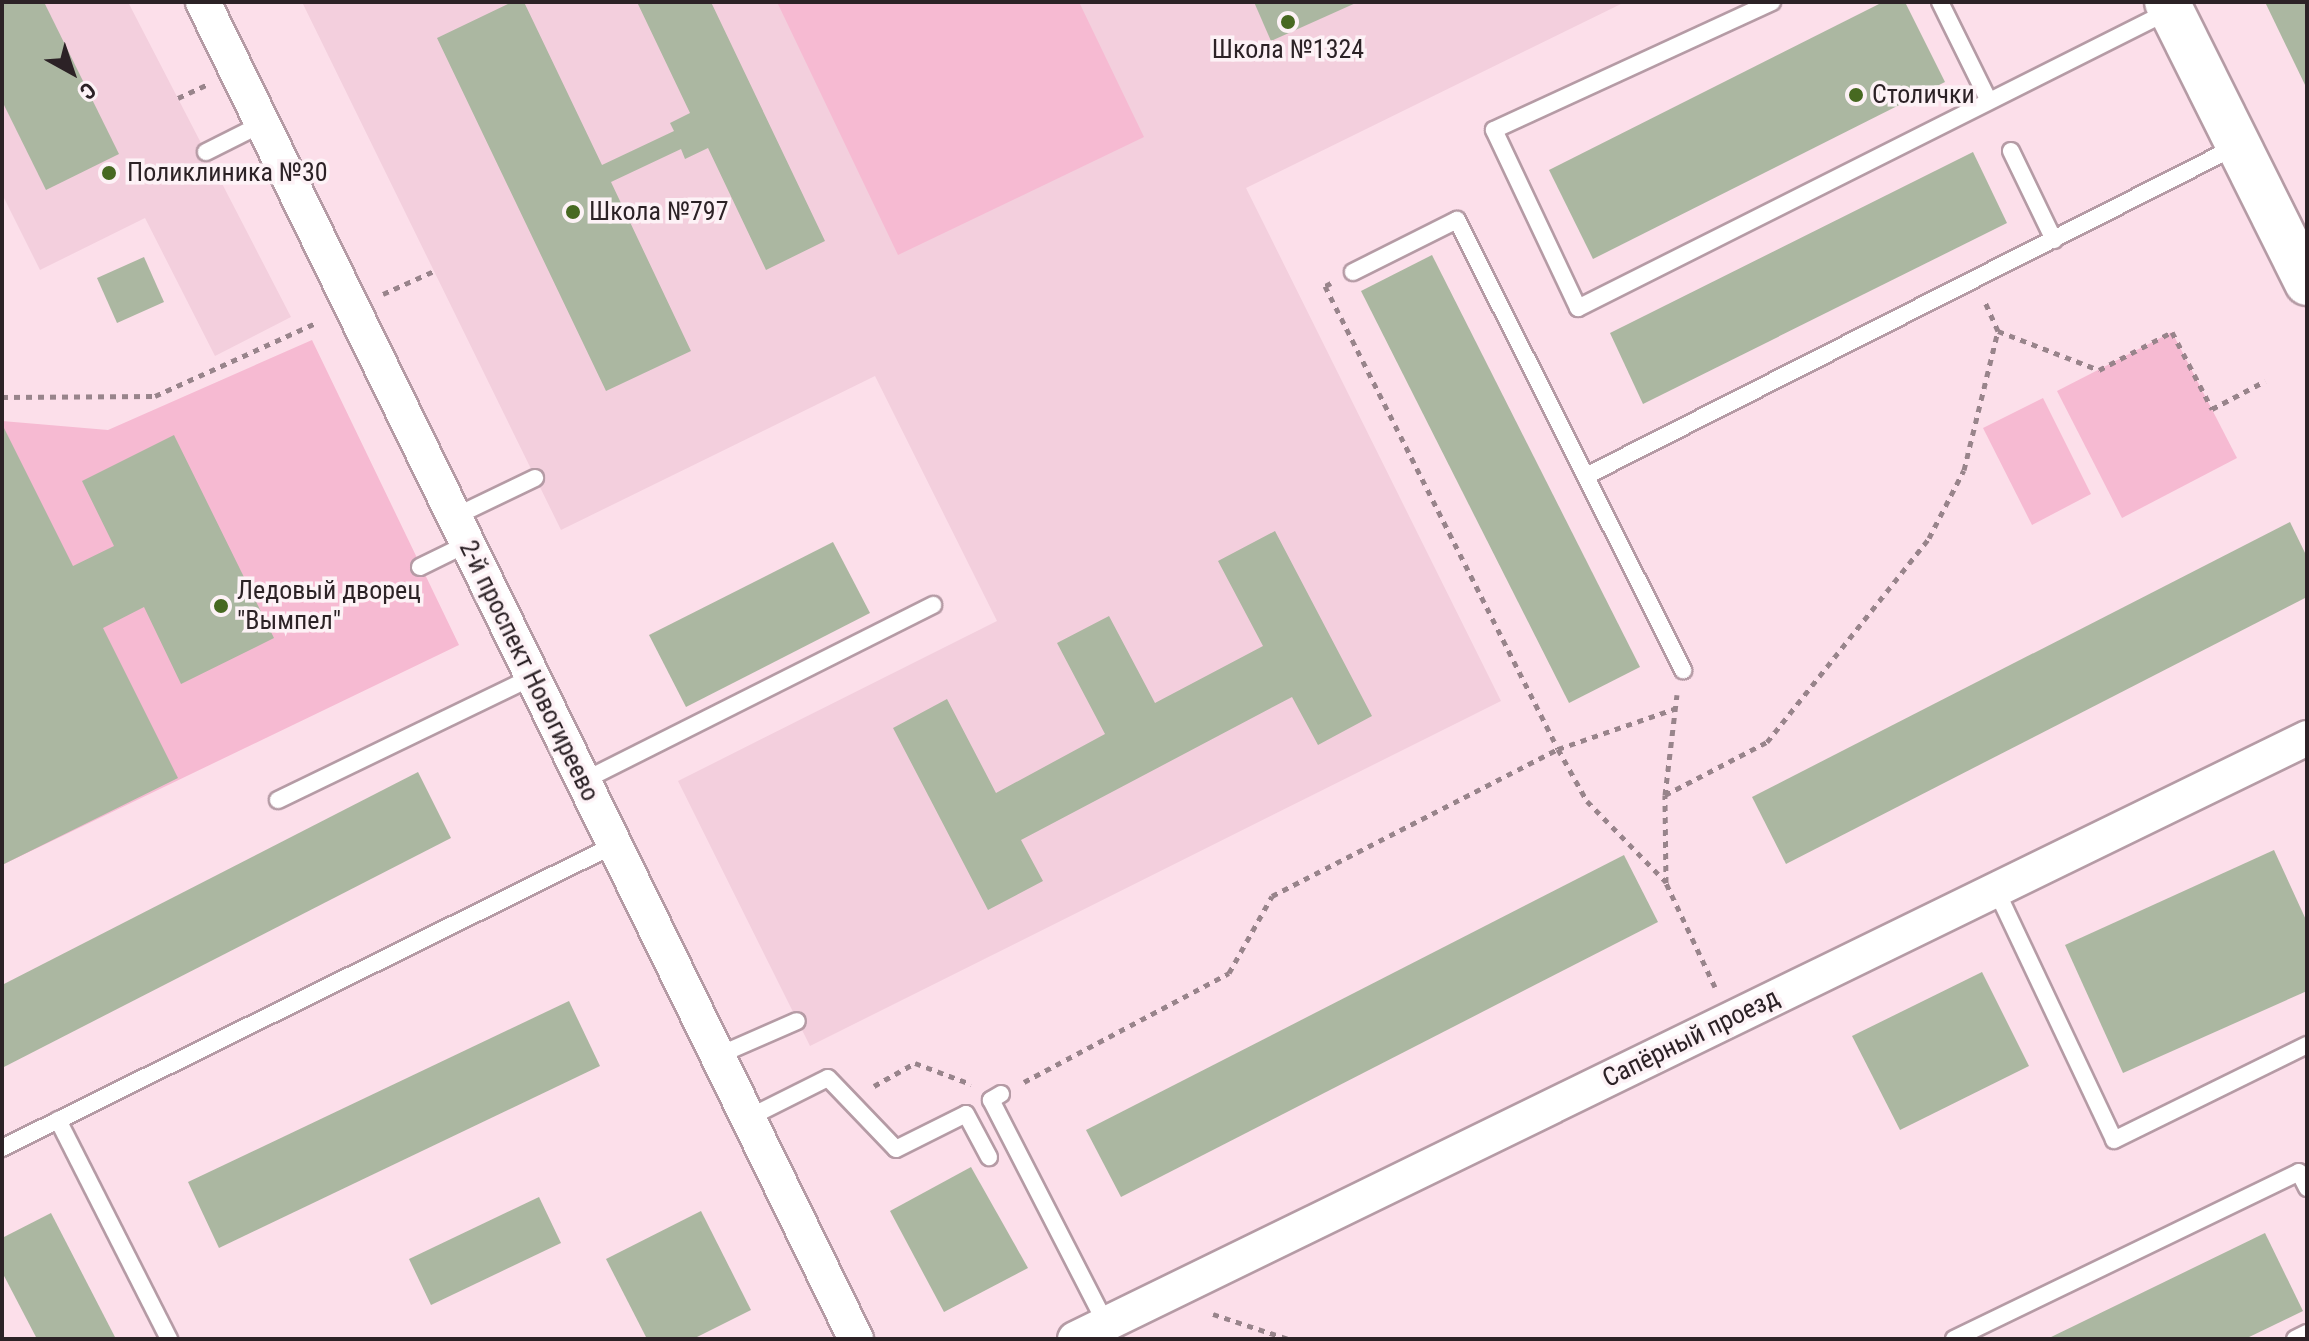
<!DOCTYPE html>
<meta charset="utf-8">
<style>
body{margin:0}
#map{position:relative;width:2309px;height:1341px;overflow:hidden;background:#fcdfea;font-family:"Roboto Condensed",sans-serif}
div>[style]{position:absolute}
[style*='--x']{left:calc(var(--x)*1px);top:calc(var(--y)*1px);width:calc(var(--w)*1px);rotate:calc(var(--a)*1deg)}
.built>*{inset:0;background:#f3cfdd}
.green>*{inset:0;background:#f6bad2}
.building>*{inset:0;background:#abb7a1}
.path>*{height:5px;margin-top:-2.5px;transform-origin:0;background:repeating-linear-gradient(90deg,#98848b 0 6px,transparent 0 12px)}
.roads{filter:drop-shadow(2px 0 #b59ba5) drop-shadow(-2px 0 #b59ba5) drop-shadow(0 2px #b59ba5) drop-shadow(0 -2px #b59ba5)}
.service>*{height:16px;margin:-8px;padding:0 8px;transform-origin:8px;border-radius:8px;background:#fff}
.minor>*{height:34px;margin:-17px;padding:0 17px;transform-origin:17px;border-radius:17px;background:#fff}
.secondary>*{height:44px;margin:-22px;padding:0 22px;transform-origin:22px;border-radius:22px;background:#fff}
.dots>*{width:22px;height:22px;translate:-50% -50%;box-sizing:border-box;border:4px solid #fdf2f6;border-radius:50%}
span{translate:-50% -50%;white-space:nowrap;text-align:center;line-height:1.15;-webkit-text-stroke:7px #fdf2f6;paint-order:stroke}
.poi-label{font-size:26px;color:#2c2226}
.left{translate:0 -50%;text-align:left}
.street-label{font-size:26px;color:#2c2226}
.frame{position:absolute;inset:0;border:4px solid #2c2226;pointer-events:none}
.north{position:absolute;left:32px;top:32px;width:80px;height:80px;-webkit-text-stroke:6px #fdf2f6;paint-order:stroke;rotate:140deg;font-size:22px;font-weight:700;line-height:32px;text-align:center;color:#2c2226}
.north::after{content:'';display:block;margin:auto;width:28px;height:36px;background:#2c2226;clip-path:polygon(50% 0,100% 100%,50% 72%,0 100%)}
</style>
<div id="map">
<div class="built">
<div style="clip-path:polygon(2px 2px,128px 2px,291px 317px,215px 356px,145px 218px,40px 270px,2px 194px)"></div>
<div style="clip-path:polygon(302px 2px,1625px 2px,1246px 188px,1501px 701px,810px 1046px,678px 781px,997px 621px,875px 376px,561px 530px)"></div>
</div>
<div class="green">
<div style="clip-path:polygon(777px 2px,1079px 2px,1144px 137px,898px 255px)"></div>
<div style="clip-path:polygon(2172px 332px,2237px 458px,2122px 518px,2057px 391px)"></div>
<div style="clip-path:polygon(312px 340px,459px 645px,2px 865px,2px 421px,108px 430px)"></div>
<div style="clip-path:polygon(2043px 398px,2091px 494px,2032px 525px,1983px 428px)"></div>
</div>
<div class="building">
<div style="clip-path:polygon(2px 2px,44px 2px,119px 154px,46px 190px,2px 101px)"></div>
<div style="clip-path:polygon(512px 2px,524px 2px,602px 165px,674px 131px,670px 123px,690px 113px,637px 2px,711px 2px,825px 241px,766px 270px,708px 148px,685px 159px,681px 149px,611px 182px,691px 351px,606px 391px,437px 38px)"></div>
<div style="clip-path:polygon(1254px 2px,1358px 2px,1271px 41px)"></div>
<div style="clip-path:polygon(1883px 2px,1905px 2px,1945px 82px,1593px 259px,1549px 170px)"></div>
<div style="clip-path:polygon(2265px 2px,2307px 2px,2307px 89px)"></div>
<div style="clip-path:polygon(1973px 152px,2007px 223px,1643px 404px,1610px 333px)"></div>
<div style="clip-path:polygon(1432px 255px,1640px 667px,1569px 703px,1361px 291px)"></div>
<div style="clip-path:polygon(144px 257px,164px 302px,117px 323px,97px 278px)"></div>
<div style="clip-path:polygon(4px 428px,73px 566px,114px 546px,82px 481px,174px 435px,274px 638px,181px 684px,144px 607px,103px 628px,178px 778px,2px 865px)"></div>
<div style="clip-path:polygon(2290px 522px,2307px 557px,2307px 597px,1786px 864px,1752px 797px)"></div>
<div style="clip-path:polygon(1275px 531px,1372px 716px,1318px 745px,1292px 697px,1021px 840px,1043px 881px,988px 910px,893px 728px,947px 699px,996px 793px,1105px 734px,1057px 643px,1109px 616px,1155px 703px,1263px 646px,1218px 561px)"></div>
<div style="clip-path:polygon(833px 542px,870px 613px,686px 707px,649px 635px)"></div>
<div style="clip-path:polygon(418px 772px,451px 838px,2px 1068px,2px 985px)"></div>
<div style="clip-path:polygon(2274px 850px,2307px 922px,2307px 991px,2123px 1073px,2065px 945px)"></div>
<div style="clip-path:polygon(1624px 855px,1658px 922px,1121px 1197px,1086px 1130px)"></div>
<div style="clip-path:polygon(1982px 972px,2029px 1066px,1900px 1130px,1852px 1036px)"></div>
<div style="clip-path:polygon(569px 1001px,600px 1066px,219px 1248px,188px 1182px)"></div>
<div style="clip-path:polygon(971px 1167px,1028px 1268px,944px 1312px,890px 1211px)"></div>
<div style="clip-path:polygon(539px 1197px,561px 1243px,431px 1305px,409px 1259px)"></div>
<div style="clip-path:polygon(701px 1211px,751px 1310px,693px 1339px,647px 1339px,606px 1259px)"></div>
<div style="clip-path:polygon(51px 1213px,116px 1339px,37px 1339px,2px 1272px,2px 1238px)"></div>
<div style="clip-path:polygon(2265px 1233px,2303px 1311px,2245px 1339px,2047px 1339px)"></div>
</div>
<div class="path">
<div style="--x:178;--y:98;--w:31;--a:-25"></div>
<div style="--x:1331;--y:283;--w:7;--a:153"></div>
<div style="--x:1325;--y:286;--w:518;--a:63.29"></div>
<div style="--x:1558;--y:749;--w:60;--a:60.9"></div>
<div style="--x:1587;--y:801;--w:113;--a:45.7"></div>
<div style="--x:383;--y:294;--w:56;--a:-24.3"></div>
<div style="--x:1998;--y:331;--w:108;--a:21.1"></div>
<div style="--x:2099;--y:370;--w:82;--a:-27.5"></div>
<div style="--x:2172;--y:332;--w:87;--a:62.5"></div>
<div style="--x:2212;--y:409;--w:60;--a:-27.8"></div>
<div style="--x:2;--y:397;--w:153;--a:-0.4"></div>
<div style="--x:155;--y:396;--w:179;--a:-24.4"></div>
<div style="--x:1665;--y:795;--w:101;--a:-83.2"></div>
<div style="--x:1715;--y:987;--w:115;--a:-115.2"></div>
<div style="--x:1666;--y:883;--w:88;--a:-90.7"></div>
<div style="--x:1665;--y:795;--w:115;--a:-27.5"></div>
<div style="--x:1767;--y:742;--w:260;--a:-51.5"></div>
<div style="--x:1929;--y:538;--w:76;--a:-62.8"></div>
<div style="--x:1964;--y:470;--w:143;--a:-76.3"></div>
<div style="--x:1998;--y:331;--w:32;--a:-114"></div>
<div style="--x:1024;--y:1082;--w:232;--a:-28"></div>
<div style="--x:1229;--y:973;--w:88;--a:-60.8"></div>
<div style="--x:1272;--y:896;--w:322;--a:-27.2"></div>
<div style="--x:1558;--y:749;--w:123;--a:-19"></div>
<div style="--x:874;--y:1086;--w:47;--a:-29.3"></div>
<div style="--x:915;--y:1063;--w:60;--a:20.6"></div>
<div style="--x:1213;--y:1314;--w:79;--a:18.4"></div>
</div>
<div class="roads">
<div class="service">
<div style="--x:1772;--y:2;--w:306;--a:155.3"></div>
<div style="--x:1494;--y:130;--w:197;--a:64.7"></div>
<div style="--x:1578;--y:308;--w:664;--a:-26.68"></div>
<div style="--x:1940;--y:2;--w:110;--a:63.7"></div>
<div style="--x:2011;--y:151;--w:99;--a:64.2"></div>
<div style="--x:206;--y:152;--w:63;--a:-26.6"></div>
<div style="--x:1353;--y:272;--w:116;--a:-26.6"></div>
<div style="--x:1457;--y:220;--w:504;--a:63.33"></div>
<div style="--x:1586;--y:476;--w:730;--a:-26.88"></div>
<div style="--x:454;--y:517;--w:90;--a:-25.7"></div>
<div style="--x:420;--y:567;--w:52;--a:-26.1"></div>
<div style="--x:583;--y:781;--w:392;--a:-26.7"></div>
<div style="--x:278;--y:800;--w:282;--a:-25.8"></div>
<div style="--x:1997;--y:892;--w:274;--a:64.7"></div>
<div style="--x:2114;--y:1140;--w:215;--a:-26.2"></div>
<div style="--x:717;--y:1056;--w:87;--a:-23.6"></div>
<div style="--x:1001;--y:1094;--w:12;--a:149"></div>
<div style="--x:991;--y:1100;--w:252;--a:62.8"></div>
<div style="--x:748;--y:1118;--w:89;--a:-26.6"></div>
<div style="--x:828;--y:1078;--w:98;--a:46.2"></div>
<div style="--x:896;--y:1149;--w:78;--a:-26.6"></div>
<div style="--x:966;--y:1114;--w:49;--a:61.9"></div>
<div style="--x:58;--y:1120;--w:246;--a:63.1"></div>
<div style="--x:2;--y:1148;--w:683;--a:-26.34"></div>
<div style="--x:1954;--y:1339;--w:383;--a:-25.8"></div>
<div style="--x:2299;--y:1172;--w:18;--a:63"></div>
<div style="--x:2295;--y:1339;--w:13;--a:-27"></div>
</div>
<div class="minor">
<div style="--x:203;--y:2;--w:1488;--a:63.97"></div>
<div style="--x:1075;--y:1339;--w:1371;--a:-26"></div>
</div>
<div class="secondary">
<div style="--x:2167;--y:2;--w:314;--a:63.5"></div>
</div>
</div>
<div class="dots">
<div style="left:1288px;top:22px;background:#476921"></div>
<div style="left:1856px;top:95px;background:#476921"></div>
<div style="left:109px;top:173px;background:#476921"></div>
<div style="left:573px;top:212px;background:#476921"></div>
<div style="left:221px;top:606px;background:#476921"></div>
</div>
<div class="poi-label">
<span style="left:1288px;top:50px">Школа №1324</span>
<span class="left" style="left:1872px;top:95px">Столички</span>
<span class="left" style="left:127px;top:173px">Поликлиника №30</span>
<span class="left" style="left:589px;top:212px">Школа №797</span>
<span class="left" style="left:237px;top:606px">Ледовый дворец<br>"Вымпел"</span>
</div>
<div class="street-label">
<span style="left:529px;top:671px;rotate:64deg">2-й проспект Новогиреево</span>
<span style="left:1691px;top:1038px;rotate:-26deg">Сапёрный проезд</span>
</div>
<div class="frame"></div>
<div class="north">С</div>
</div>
